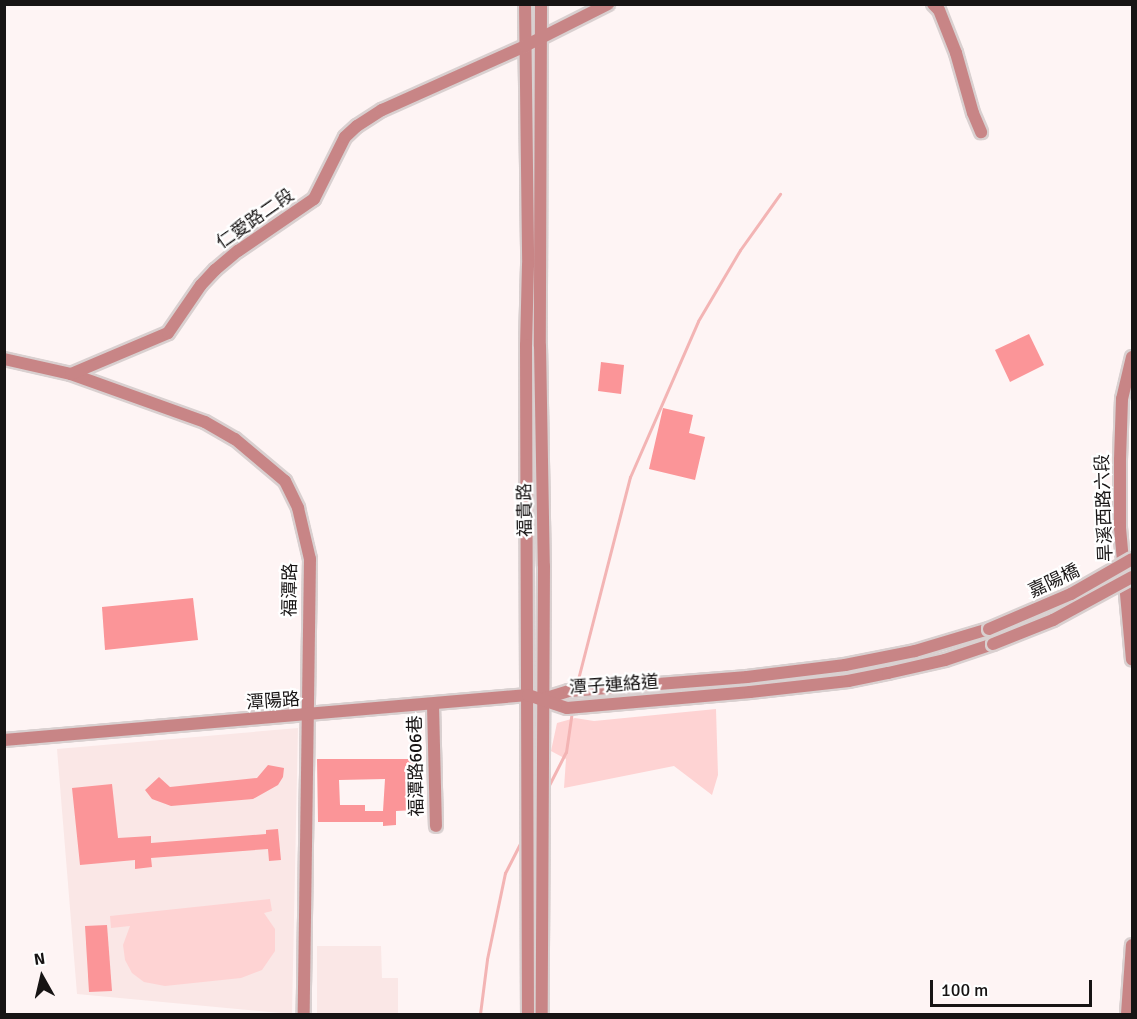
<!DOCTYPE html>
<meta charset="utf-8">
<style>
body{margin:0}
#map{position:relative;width:1137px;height:1019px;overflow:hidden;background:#fef4f4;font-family:Signika,"Noto Sans TC",sans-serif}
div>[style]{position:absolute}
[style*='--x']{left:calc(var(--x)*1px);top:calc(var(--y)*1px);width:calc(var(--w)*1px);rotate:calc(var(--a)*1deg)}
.built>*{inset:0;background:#fae7e6}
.green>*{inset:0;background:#fed3d3}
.stream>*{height:3px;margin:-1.5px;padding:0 1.5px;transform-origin:1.5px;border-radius:1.5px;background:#f3b4b4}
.building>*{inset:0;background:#fb9598}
.roads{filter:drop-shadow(2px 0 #d9d0d0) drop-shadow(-2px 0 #d9d0d0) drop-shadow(0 2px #d9d0d0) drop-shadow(0 -2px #d9d0d0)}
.minor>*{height:12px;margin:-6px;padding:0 6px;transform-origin:6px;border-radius:6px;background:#c88586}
.bridges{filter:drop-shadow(2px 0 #d9d0d0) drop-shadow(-2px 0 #d9d0d0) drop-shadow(0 2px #d9d0d0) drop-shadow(0 -2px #d9d0d0)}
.minor-bridge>*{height:12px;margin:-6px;padding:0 6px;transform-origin:6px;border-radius:6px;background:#c88586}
span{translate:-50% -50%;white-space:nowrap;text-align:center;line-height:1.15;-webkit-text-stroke:4.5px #fff;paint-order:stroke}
.street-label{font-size:18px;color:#171414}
.frame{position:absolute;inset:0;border:6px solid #171414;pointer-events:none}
.north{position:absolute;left:12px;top:947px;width:60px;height:60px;-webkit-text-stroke:4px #fff;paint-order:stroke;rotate:352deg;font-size:16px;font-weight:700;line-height:24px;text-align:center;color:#171414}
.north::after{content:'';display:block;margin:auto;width:21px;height:27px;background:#171414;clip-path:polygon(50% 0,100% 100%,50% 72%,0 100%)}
.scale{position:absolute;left:930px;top:980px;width:162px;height:27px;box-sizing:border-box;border:3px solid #171414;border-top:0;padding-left:8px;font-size:18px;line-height:21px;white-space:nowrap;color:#171414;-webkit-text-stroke:4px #fff;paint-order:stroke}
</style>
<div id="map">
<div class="built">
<div style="clip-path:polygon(298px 728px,292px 1014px,77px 994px,57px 749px)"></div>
<div style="clip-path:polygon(317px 946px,381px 946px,382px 978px,398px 978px,398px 1014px,317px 1014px)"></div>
</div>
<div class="green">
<div style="clip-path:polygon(716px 709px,718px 775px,712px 795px,674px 766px,564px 788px,566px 759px,551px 751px,557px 723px,575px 718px,594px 721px)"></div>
<div style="clip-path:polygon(270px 899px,272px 911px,264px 913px,275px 929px,275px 951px,262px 970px,241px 978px,165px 986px,144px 982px,132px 973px,125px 960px,123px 945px,130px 926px,111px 928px,110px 916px)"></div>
</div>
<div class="stream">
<div style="--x:576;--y:687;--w:217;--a:-75.6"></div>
<div style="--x:630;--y:477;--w:170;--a:-66.4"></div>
<div style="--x:698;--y:321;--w:82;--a:-59.4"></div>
<div style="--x:740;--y:250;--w:69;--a:-54.5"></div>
<div style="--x:548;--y:787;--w:39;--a:-63"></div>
<div style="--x:566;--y:752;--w:41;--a:-81.7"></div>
<div style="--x:532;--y:819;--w:15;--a:-62"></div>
<div style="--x:480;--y:1014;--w:55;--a:-82.7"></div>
<div style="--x:487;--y:959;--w:88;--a:-78.2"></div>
<div style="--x:505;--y:873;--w:39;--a:-63"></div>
</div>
<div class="building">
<div style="clip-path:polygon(1029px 334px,1044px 365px,1010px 382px,995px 350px)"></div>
<div style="clip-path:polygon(601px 362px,624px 365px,621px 394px,598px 391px)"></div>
<div style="clip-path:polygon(663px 408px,693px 415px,689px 433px,705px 437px,695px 480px,649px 469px)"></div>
<div style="clip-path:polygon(193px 598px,198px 640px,105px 650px,102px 607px)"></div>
<div style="clip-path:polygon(evenodd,317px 759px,414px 759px,415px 810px,396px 811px,396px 825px,383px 826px,383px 822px,318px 822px,317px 759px,385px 779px,383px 811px,365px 811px,365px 805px,340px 805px,339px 780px,385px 779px)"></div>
<div style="clip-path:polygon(268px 765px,284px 768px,283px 777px,278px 785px,253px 799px,171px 806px,152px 799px,145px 790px,159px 777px,170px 787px,257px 778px)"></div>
<div style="clip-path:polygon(112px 784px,118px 838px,151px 836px,151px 843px,266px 834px,266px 830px,278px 829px,281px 860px,269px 861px,268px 849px,151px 858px,152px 867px,135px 869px,135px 860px,80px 865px,72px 788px)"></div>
<div style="clip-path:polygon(107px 925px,112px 991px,89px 992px,85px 926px)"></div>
</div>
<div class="roads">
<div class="minor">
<div style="--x:525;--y:4;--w:261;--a:89.3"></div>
<div style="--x:528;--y:265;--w:80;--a:91.4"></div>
<div style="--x:526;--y:345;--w:669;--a:89.83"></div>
<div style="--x:541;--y:4;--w:342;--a:90.2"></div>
<div style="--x:540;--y:346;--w:220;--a:89"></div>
<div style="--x:544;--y:566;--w:448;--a:90.3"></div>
<div style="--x:933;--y:4;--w:8;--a:45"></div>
<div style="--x:939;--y:10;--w:46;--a:68.4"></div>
<div style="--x:956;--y:53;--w:62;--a:74.2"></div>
<div style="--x:973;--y:113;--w:21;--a:67"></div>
<div style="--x:1132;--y:357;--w:43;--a:103.4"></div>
<div style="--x:1122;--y:399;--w:61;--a:91.9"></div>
<div style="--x:1120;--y:460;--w:68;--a:90"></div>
<div style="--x:1120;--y:528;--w:132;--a:84.8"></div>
<div style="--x:4;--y:359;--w:69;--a:12.6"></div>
<div style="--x:71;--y:374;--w:142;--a:19.7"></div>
<div style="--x:205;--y:422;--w:34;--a:30"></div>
<div style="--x:235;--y:439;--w:65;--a:40"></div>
<div style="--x:285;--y:481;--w:30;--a:64"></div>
<div style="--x:298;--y:508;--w:52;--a:76.8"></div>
<div style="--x:310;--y:559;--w:455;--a:90.8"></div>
<div style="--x:71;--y:374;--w:105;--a:-22.9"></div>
<div style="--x:168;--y:333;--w:58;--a:-55.5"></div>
<div style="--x:201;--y:285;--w:21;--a:-47"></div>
<div style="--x:215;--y:270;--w:30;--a:-40"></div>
<div style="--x:238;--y:251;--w:92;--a:-34.4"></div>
<div style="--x:314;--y:199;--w:69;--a:-63.4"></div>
<div style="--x:345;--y:137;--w:16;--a:-43"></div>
<div style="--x:357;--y:126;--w:30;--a:-33"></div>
<div style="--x:382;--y:110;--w:157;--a:-24.1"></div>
<div style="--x:525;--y:46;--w:93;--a:-26.8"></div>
<div style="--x:543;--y:699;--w:27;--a:-17"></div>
<div style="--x:569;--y:691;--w:179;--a:-4.5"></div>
<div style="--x:747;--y:677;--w:99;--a:-7"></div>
<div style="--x:845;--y:665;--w:71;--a:-11.3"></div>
<div style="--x:915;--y:651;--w:77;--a:-16.6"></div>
<div style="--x:433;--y:705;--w:121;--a:88.6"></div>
<div style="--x:4;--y:740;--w:526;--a:-4.91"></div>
<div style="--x:528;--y:695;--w:41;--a:18.4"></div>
<div style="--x:567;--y:708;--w:184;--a:-5"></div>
<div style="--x:750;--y:692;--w:99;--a:-6.4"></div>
<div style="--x:848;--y:681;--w:41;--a:-11.3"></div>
<div style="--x:888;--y:673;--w:58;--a:-12.8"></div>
<div style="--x:945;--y:660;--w:51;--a:-18.4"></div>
<div style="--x:1127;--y:1014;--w:69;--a:-85.9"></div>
</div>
</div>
<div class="bridges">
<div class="minor-bridge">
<div style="--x:989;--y:629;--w:89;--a:-23.1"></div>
<div style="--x:1071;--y:594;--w:70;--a:-29.8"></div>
<div style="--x:993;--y:644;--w:65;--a:-21.8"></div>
<div style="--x:1053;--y:620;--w:90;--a:-28.6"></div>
</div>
</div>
<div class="street-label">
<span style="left:255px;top:219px;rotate:-35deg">仁愛路二段</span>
<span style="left:1104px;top:508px;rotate:-92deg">旱溪西路六段</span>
<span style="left:525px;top:510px;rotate:-91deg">福貴路</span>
<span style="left:1054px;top:581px;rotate:-25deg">嘉陽橋</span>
<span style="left:290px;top:590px;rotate:-89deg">福潭路</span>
<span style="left:614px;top:685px;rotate:-4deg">潭子連絡道</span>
<span style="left:273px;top:701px;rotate:-4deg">潭陽路</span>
<span style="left:416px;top:766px;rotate:-91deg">福潭路606巷</span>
</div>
<div class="frame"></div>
<div class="north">N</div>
<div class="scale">100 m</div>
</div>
